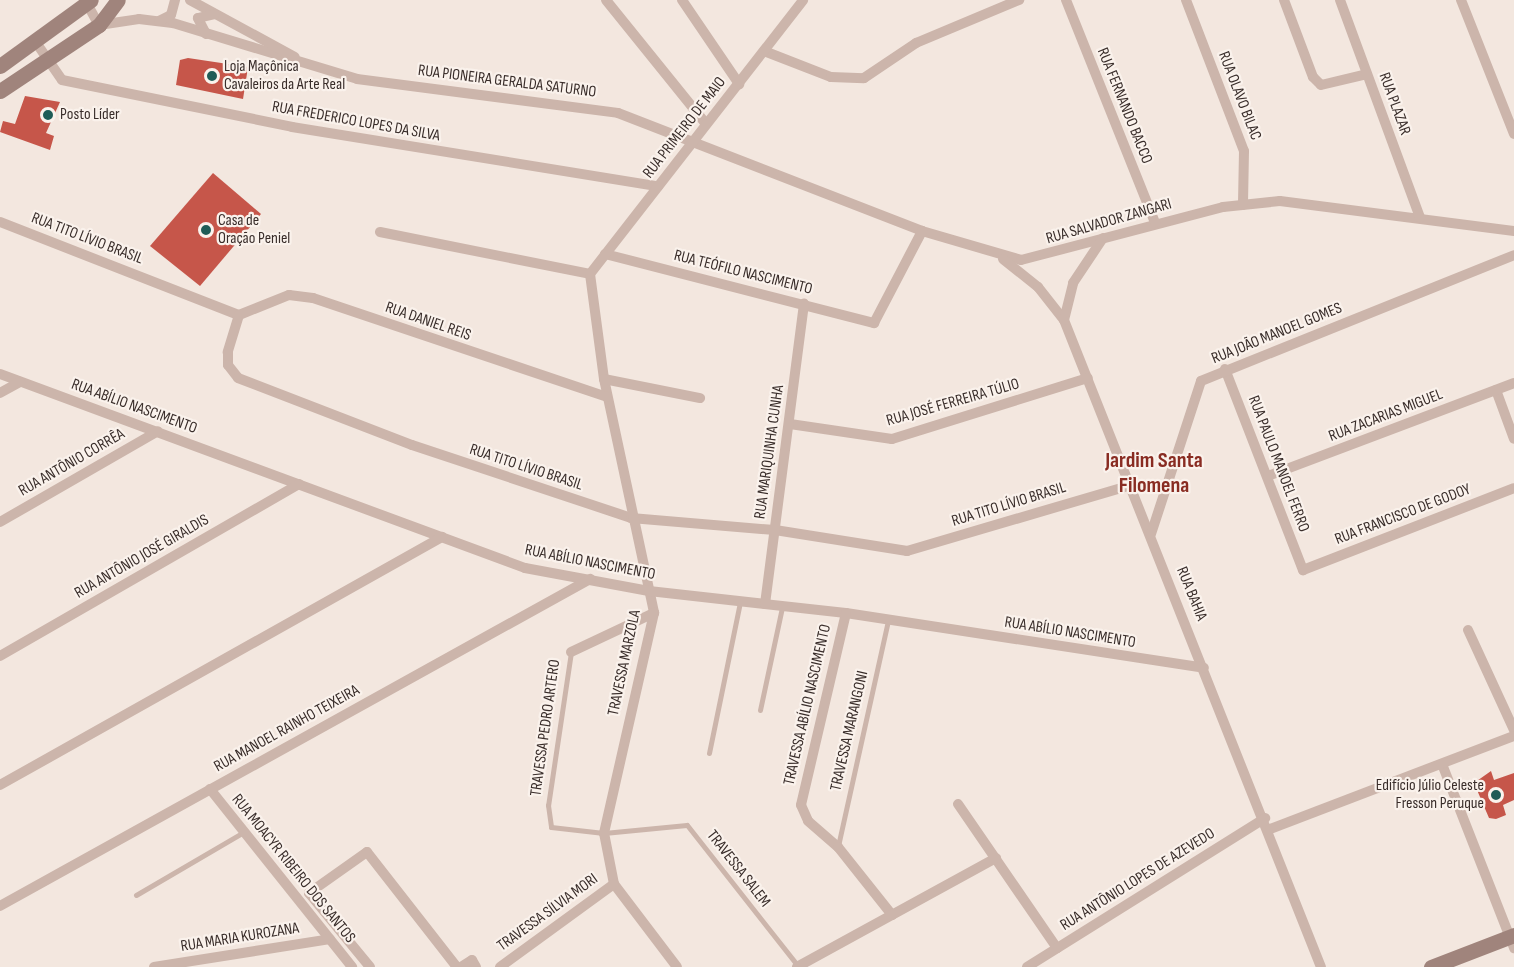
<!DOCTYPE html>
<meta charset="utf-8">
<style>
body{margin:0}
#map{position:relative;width:1514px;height:967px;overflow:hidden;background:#f3e7df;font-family:"Sofia Sans Condensed",sans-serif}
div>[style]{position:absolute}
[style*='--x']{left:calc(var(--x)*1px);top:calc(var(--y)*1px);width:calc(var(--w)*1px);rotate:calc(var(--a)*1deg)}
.building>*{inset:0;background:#c6564a}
.lane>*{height:5px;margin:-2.5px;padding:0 2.5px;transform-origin:2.5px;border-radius:2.5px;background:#ccb5ab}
.street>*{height:10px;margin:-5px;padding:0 5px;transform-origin:5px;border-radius:5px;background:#ccb5ab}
.secondary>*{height:15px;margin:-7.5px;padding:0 7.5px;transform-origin:7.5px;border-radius:7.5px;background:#a0847c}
.dots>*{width:16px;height:16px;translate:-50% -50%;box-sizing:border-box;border:3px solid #faf2ec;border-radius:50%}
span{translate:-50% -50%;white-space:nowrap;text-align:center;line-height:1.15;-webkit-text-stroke:4.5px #faf2ec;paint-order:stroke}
.poi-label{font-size:16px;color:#392d2a}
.left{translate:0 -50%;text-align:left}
.right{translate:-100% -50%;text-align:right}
.street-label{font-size:16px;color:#392d2a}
.district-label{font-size:22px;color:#892c22;font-weight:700}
</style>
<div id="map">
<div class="building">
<div style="clip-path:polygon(188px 58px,248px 67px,243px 99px,176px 85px,180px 60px)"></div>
<div style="clip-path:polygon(25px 96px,60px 102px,46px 133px,54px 136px,50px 150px,0 132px,3px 121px,15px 124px)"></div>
<div style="clip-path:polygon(213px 173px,261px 214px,200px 286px,150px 246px)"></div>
<div style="clip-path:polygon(1491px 771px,1494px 780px,1514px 773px,1514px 800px,1503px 805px,1506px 815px,1496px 819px,1489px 818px,1474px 783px)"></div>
</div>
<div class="lane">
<div style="--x:571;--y:652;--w:155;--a:98.5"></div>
<div style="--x:548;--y:805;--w:22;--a:82"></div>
<div style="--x:551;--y:827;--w:53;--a:6.5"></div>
<div style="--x:604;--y:833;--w:83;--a:-5.5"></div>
<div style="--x:687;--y:825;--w:179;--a:51.8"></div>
<div style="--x:760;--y:710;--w:105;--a:-77.9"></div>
<div style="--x:709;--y:753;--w:154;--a:-78.4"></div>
<div style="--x:838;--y:846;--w:231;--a:-77.5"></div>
<div style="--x:136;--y:895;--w:125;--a:-30.3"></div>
</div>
<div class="street">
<div style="--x:85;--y:0;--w:29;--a:61"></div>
<div style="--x:99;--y:25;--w:40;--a:-8.5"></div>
<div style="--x:139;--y:19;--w:34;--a:7"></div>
<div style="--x:173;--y:23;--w:192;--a:16.9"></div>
<div style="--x:357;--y:79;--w:263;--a:7.4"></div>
<div style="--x:618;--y:113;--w:326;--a:21.2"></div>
<div style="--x:922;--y:231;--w:103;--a:16.3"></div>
<div style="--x:1021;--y:260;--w:209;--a:-14.7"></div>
<div style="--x:1223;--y:207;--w:57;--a:-6"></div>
<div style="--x:1280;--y:201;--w:236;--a:7.3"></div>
<div style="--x:190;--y:0;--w:119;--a:28.5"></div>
<div style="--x:606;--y:0;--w:159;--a:51.1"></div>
<div style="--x:682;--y:0;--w:102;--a:55.8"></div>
<div style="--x:1066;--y:0;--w:240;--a:68.2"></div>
<div style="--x:1186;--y:0;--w:162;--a:69"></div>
<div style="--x:1244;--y:151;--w:54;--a:91.1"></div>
<div style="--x:1284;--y:0;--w:82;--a:69.4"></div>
<div style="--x:1313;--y:77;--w:11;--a:45"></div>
<div style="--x:1321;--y:85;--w:47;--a:-13.4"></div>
<div style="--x:1340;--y:0;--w:232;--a:69.8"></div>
<div style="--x:1461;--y:0;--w:144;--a:68.4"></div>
<div style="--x:159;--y:21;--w:13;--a:-27"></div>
<div style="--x:171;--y:15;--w:16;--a:-75"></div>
<div style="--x:206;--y:34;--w:18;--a:-117"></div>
<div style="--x:198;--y:18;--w:17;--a:-13"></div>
<div style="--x:35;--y:41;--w:47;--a:55.3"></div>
<div style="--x:62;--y:80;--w:235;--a:11.5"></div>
<div style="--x:292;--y:127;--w:371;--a:9.2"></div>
<div style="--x:764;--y:51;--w:72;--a:21.2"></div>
<div style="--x:831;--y:77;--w:33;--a:2"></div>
<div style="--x:864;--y:78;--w:63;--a:-33.9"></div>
<div style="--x:916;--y:43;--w:112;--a:-22.7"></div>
<div style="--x:0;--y:222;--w:256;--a:21.3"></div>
<div style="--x:239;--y:315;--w:39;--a:107"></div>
<div style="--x:228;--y:352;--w:13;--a:90"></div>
<div style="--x:228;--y:365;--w:16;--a:52"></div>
<div style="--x:238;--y:378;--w:186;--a:21.1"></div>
<div style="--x:412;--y:445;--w:231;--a:18.4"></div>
<div style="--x:631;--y:518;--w:144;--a:4.8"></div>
<div style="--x:775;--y:530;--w:134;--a:9"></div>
<div style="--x:907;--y:551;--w:234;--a:-16.4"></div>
<div style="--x:380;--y:232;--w:214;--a:11.3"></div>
<div style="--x:605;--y:254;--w:278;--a:14.4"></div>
<div style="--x:874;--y:323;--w:104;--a:-62.4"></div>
<div style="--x:1003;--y:259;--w:45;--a:38.7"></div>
<div style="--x:1038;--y:287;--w:42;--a:51.8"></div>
<div style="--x:1064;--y:320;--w:696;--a:68.34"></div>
<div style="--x:590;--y:274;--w:106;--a:82.4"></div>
<div style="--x:604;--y:379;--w:239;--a:77.9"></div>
<div style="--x:654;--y:613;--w:226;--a:102.8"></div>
<div style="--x:604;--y:833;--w:52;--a:78.9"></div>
<div style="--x:614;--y:884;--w:104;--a:52.8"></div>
<div style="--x:590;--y:274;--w:347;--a:-52.1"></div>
<div style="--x:239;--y:315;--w:54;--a:-21.8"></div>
<div style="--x:289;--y:295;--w:24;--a:7"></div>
<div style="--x:313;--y:298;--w:310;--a:18.6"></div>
<div style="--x:1064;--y:320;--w:38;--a:-76"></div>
<div style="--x:1073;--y:283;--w:54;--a:-56.3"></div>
<div style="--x:1225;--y:369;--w:216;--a:68.8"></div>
<div style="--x:1303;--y:570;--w:226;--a:-21.2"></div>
<div style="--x:0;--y:374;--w:560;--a:20.28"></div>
<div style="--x:525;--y:568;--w:126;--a:10.5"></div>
<div style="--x:649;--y:591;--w:198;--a:6.4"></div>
<div style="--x:846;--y:613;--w:362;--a:8.7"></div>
<div style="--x:604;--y:379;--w:98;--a:11.2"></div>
<div style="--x:1496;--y:390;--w:52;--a:69.8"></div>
<div style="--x:0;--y:393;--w:23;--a:-29"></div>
<div style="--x:790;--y:424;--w:103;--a:8.4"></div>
<div style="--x:892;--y:439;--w:205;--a:-17.3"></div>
<div style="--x:1268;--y:476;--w:263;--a:-20.7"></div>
<div style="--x:0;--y:522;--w:182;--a:-29.9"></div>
<div style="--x:1151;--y:534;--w:161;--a:-71.9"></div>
<div style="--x:1201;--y:381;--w:337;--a:-21.9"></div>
<div style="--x:765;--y:604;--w:303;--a:-82.6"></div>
<div style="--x:846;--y:613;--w:197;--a:103.2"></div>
<div style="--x:801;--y:805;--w:17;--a:66"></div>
<div style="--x:808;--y:821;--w:40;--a:41"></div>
<div style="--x:838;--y:847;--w:87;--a:51.5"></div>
<div style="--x:1468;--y:630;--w:110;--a:65.3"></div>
<div style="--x:571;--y:652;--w:92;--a:-25.2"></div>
<div style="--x:0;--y:656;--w:345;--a:-29.9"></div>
<div style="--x:1442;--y:764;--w:198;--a:68.6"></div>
<div style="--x:0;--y:785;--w:507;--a:-29.3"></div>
<div style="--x:210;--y:789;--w:228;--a:51.4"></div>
<div style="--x:958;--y:804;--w:175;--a:55.5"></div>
<div style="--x:1270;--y:829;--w:261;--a:-20.9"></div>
<div style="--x:0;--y:906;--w:675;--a:-29"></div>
<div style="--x:154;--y:967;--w:178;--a:-9"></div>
<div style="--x:370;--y:967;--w:96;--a:-129.5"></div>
<div style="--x:309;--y:893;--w:71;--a:-35.3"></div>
<div style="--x:367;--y:852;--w:146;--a:52"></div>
<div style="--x:461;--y:967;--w:13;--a:-32"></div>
<div style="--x:472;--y:960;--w:8;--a:60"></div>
<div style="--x:500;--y:967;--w:141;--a:-36.1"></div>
<div style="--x:797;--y:967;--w:227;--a:-28.7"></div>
<div style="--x:1027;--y:967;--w:281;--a:-32"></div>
</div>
<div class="secondary">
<div style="--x:0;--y:66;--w:112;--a:-36"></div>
<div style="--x:0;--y:91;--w:119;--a:-33.7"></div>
<div style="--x:99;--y:25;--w:31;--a:-53"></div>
<div style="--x:1431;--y:967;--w:89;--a:-21.1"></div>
</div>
<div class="dots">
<div style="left:212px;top:76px;background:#1f5c57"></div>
<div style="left:48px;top:115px;background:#1f5c57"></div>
<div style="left:206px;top:230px;background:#1f5c57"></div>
<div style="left:1496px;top:795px;background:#1f5c57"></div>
</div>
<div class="poi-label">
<span class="left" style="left:224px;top:76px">Loja Maçônica<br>Cavaleiros da Arte Real</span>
<span class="left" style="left:60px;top:115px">Posto Líder</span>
<span class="left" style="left:218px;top:230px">Casa de<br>Oração Peniel</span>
<span class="right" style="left:1484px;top:795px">Edifício Júlio Celeste<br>Fresson Peruque</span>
</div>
<div class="street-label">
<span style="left:507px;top:82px;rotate:7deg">RUA PIONEIRA GERALDA SATURNO</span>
<span style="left:1239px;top:96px;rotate:69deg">RUA OLAVO BILAC</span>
<span style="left:1394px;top:104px;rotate:70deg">RUA PLAZAR</span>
<span style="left:1124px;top:106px;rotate:68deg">RUA FERNANDO BACCO</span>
<span style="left:356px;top:122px;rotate:10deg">RUA FREDERICO LOPES DA SILVA</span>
<span style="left:685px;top:128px;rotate:-52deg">RUA PRIMEIRO DE MAIO</span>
<span style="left:1109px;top:222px;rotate:-16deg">RUA SALVADOR ZANGARI</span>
<span style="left:87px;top:239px;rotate:21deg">RUA TITO LÍVIO BRASIL</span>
<span style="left:743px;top:273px;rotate:14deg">RUA TEÓFILO NASCIMENTO</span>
<span style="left:428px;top:322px;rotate:19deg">RUA DANIEL REIS</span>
<span style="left:1277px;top:334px;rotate:-22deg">RUA JOÃO MANOEL GOMES</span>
<span style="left:953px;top:403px;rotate:-16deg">RUA JOSÉ FERREIRA TÚLIO</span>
<span style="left:134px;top:407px;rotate:20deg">RUA ABÍLIO NASCIMENTO</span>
<span style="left:1386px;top:416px;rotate:-21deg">RUA ZACARIAS MIGUEL</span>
<span style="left:770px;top:452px;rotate:-82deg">RUA MARIQUINHA CUNHA</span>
<span style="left:72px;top:463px;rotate:-30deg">RUA ANTÔNIO CORRÊA</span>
<span style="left:1278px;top:464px;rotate:69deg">RUA PAULO MANOEL FERRO</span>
<span style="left:526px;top:468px;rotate:18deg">RUA TITO LÍVIO BRASIL</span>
<span style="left:1009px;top:505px;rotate:-17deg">RUA TITO LÍVIO BRASIL</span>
<span style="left:1403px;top:515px;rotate:-21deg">RUA FRANCISCO DE GODOY</span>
<span style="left:142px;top:557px;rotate:-30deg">RUA ANTÔNIO JOSÉ GIRALDIS</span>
<span style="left:590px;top:563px;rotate:11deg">RUA ABÍLIO NASCIMENTO</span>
<span style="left:1191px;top:594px;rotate:68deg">RUA BAHIA</span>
<span style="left:1070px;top:633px;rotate:9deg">RUA ABÍLIO NASCIMENTO</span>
<span style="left:625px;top:663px;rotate:-78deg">TRAVESSA MARZOLA</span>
<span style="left:808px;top:705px;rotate:-77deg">TRAVESSA ABÍLIO NASCIMENTO</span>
<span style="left:546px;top:728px;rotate:-82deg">TRAVESSA PEDRO ARTERO</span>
<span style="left:287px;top:729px;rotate:-29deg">RUA MANOEL RAINHO TEIXEIRA</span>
<span style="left:850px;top:731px;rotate:-77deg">TRAVESSA MARANGONI</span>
<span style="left:293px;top:869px;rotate:51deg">RUA MOACYR RIBEIRO DOS SANTOS</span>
<span style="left:738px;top:869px;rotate:52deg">TRAVESSA SALEM</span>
<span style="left:1138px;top:880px;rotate:-32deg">RUA ANTÔNIO LOPES DE AZEVEDO</span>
<span style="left:548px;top:913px;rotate:-36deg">TRAVESSA SÍLVIA MORI</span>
<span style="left:240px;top:938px;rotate:-9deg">RUA MARIA KUROZANA</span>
</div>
<div class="district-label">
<span style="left:1154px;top:473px">Jardim Santa<br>Filomena</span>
</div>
</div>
